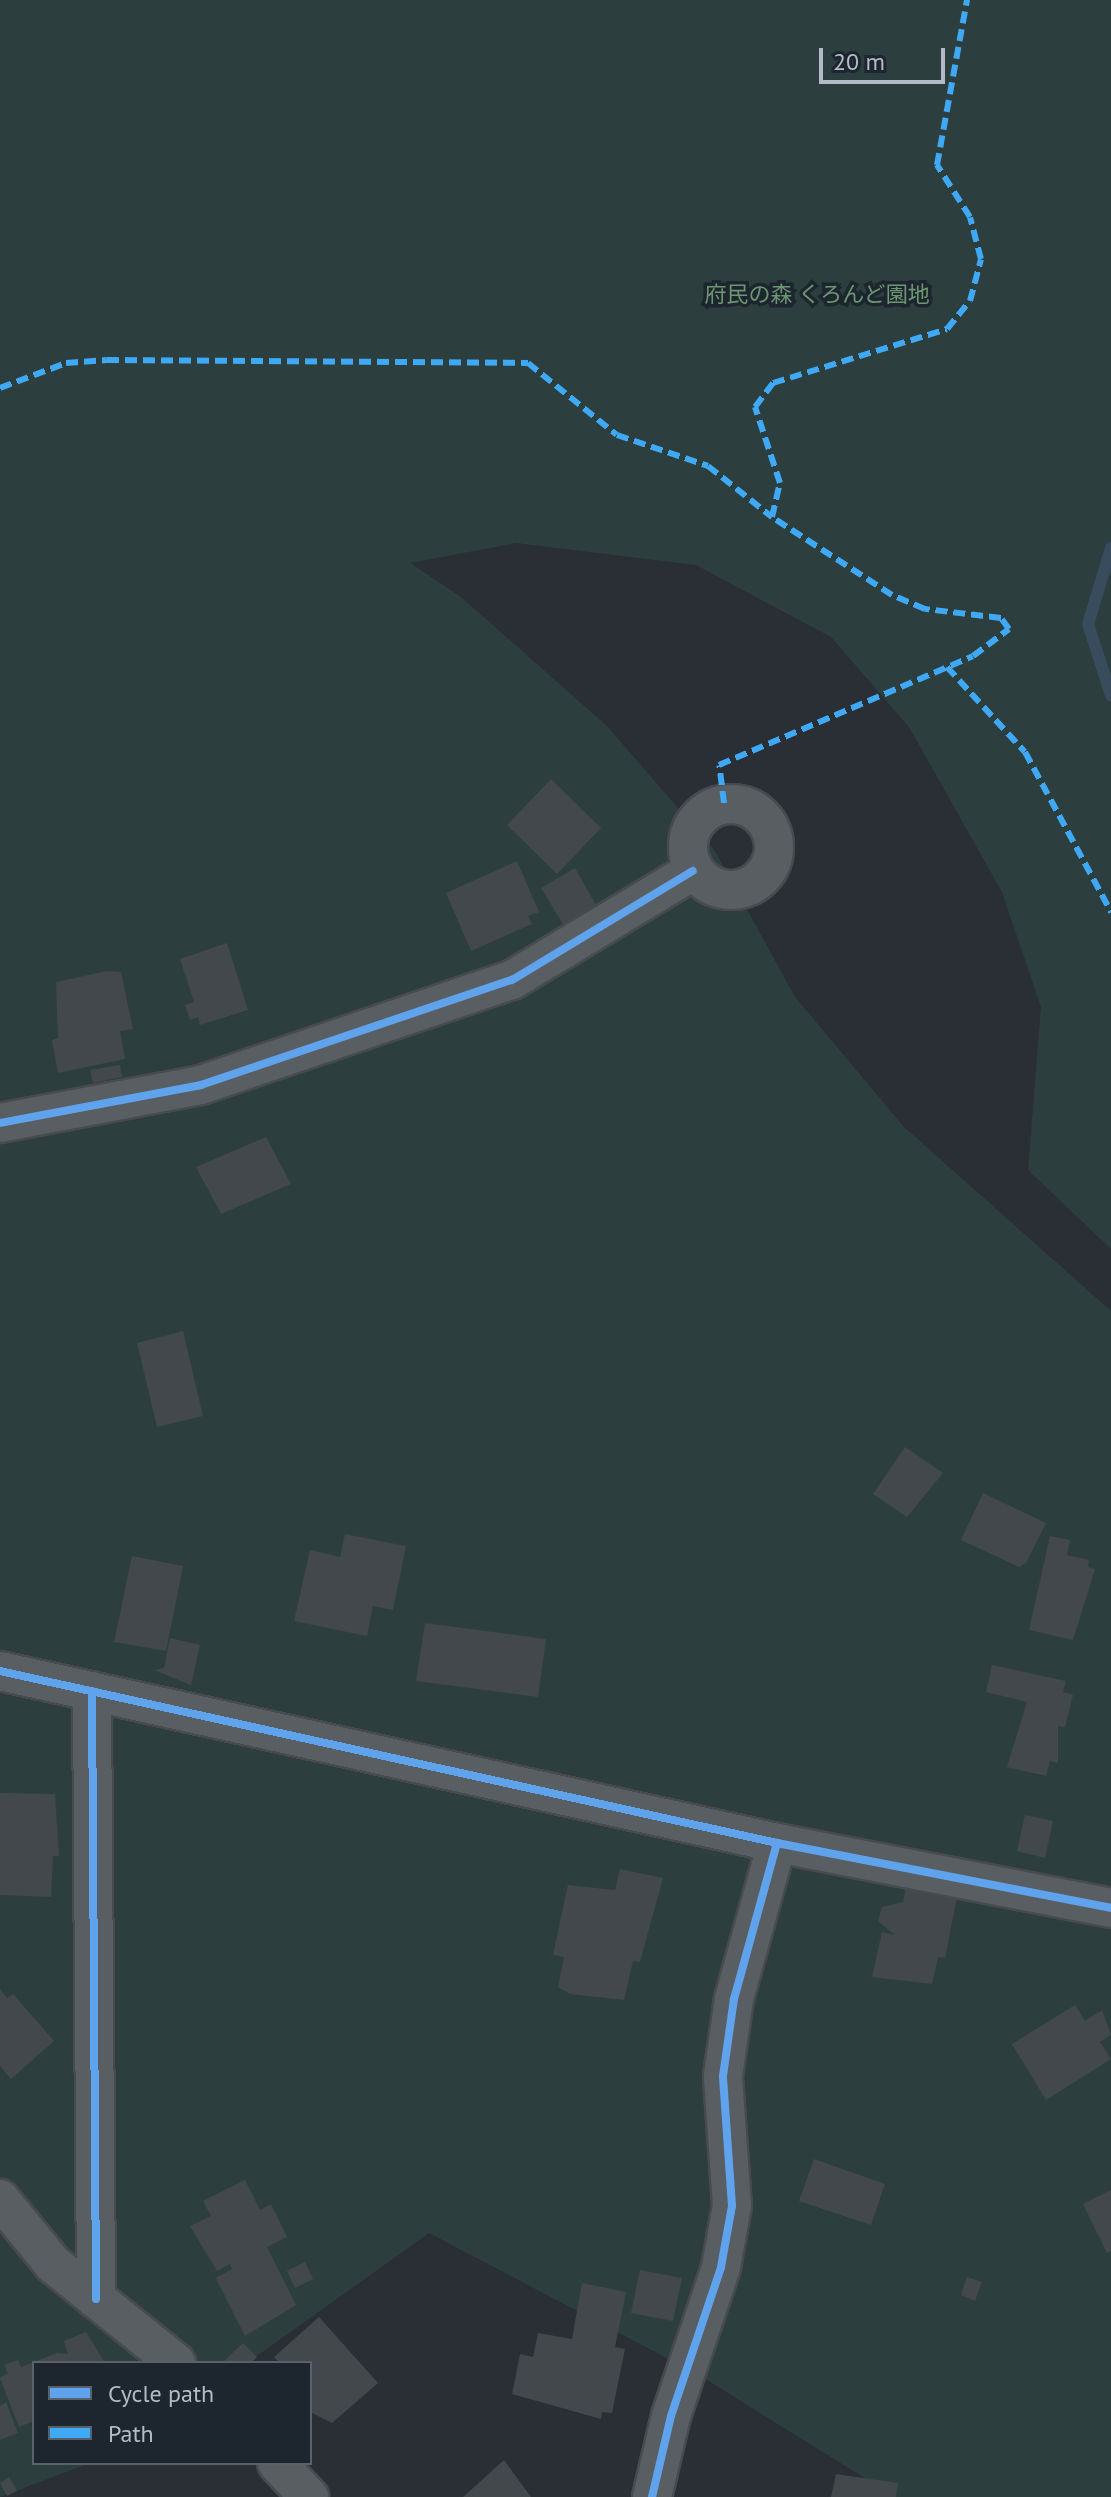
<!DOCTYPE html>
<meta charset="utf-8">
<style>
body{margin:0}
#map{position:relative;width:1111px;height:2497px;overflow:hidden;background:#292f34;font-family:"PT Sans","Noto Sans JP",sans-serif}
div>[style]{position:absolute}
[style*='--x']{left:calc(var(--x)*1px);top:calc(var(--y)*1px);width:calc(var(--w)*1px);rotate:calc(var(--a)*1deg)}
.green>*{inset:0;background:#2c3f3e}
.stream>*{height:12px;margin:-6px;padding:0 6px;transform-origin:6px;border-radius:6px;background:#384c5d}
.building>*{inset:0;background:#42484c}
.roads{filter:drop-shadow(2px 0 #474b4f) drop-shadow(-2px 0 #474b4f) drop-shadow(0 2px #474b4f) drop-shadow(0 -2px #474b4f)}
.street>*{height:38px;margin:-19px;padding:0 19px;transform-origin:19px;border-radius:19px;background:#595e63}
.street>.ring{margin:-19px;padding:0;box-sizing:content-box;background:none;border:38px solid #595e63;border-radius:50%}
.quiet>*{height:6px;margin-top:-3px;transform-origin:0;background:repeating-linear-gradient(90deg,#3fa9f5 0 12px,transparent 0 18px)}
.cycleway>*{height:8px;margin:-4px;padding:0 4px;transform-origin:4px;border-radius:4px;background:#60a3ed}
span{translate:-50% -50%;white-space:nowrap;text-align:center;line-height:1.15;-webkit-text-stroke:7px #1d262f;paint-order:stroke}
.park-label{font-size:22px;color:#6c9571}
.legend{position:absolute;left:32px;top:2361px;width:280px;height:104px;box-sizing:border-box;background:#1d262f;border:2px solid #59626b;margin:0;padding:10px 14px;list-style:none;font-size:24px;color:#b3bcc6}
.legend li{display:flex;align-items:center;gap:16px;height:40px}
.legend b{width:40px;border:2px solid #59626b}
.scale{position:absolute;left:819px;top:48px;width:126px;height:36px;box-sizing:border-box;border:4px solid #b3bcc6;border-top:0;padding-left:10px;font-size:24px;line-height:28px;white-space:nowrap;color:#b3bcc6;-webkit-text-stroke:6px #1d262f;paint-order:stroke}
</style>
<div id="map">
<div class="green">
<div style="clip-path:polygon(0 0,1111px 0,1111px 1249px,1028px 1170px,1041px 1007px,1002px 892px,909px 727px,831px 637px,696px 565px,516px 543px,410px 563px,461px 597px,607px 726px,715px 851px,795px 997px,904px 1127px,1111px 1311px,1111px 2497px,895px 2497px,699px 2375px,429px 2233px,247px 2363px,34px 2363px,34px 2463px,90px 2463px,0 2497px)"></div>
</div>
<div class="stream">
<div style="--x:1111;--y:548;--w:79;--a:106.8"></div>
<div style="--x:1088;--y:624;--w:75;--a:72.1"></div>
</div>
<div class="building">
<div style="clip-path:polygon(551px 779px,601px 828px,557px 874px,507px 825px)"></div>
<div style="clip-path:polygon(517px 861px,539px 912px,528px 916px,532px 924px,471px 951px,446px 893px)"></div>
<div style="clip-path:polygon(575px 868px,596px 905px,563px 924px,541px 888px)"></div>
<div style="clip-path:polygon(227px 943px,248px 1010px,200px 1025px,198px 1017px,190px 1020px,185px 1005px,194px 1002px,180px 959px)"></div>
<div style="clip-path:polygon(107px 971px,121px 972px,133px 1029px,120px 1031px,125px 1059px,58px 1073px,52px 1040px,58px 1038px,56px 982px)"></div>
<div style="clip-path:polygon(120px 1065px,122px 1077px,93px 1083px,90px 1070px)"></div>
<div style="clip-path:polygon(266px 1137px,291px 1184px,221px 1214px,196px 1167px)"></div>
<div style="clip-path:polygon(183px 1331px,203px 1416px,157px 1427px,137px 1343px)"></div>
<div style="clip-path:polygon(905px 1447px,943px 1473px,907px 1517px,873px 1494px)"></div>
<div style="clip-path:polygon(983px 1493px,1046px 1523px,1026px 1563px,1019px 1567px,961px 1540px)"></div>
<div style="clip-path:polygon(345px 1534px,406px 1546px,393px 1610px,373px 1606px,367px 1636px,294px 1621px,310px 1550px,340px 1557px)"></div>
<div style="clip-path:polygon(1050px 1536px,1070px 1540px,1067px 1555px,1089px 1560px,1088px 1567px,1095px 1569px,1073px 1640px,1029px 1630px)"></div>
<div style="clip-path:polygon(132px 1556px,183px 1566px,166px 1651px,114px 1642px)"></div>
<div style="clip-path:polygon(425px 1623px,546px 1639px,538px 1697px,416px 1681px)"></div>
<div style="clip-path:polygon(170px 1638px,200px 1645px,191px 1685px,154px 1670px,164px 1668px)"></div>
<div style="clip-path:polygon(992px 1665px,1066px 1681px,1063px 1692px,1073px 1695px,1065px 1727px,1058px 1726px,1058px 1763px,1050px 1761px,1046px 1776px,1007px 1767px,1027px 1702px,986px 1692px)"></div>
<div style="clip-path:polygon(0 1793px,55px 1794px,59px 1856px,53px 1856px,51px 1897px,0 1895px)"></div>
<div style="clip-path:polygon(1025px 1815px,1053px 1821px,1045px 1858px,1017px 1851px)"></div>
<div style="clip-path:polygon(620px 1869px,663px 1878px,640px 1962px,633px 1961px,624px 2000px,570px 1994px,558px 1987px,564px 1957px,553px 1955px,568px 1885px,615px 1890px)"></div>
<div style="clip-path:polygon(906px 1886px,957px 1897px,945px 1958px,938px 1957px,932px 1984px,872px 1977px,882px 1932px,895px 1935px,878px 1921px,882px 1907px,903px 1902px)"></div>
<div style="clip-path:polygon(0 1989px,7px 1998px,13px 1994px,54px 2041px,11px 2079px,0 2066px)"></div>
<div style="clip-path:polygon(1075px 2005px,1085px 2021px,1102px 2010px,1111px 2035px,1100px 2042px,1111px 2059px,1046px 2100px,1012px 2044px)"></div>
<div style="clip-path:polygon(814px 2159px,885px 2184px,871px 2225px,799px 2201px)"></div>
<div style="clip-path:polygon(245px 2180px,260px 2210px,271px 2204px,287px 2237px,267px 2247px,296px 2305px,245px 2336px,216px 2278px,232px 2269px,230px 2264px,217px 2271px,190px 2226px,211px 2216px,203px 2201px)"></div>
<div style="clip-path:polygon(1111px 2190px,1111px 2251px,1107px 2253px,1083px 2204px)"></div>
<div style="clip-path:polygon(305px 2262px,313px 2279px,295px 2288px,287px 2271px)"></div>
<div style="clip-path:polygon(640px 2270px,682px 2278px,673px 2321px,631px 2313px)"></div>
<div style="clip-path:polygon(967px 2277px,982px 2282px,975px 2301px,961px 2295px)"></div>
<div style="clip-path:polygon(582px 2283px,626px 2292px,615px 2347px,625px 2349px,612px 2413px,602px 2412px,601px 2419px,512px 2394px,520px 2354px,533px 2357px,538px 2333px,572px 2339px)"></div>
<div style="clip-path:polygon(319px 2317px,378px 2383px,332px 2423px,310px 2412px,310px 2363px,280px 2363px,274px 2357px)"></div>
<div style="clip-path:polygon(86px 2332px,105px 2363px,34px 2363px,34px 2421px,19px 2427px,0 2378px,8px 2373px,4px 2365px,18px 2360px,21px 2367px,57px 2353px,68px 2354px,64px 2341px)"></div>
<div style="clip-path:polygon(243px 2343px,257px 2357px,251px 2363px,222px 2363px)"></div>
<div style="clip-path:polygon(6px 2402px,18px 2433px,0 2440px,0 2406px)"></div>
<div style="clip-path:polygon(504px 2460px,531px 2497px,463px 2497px)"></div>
<div style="clip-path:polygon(836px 2474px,898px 2483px,896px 2497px,831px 2497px)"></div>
<div style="clip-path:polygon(9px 2477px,17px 2491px,7px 2496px,0 2483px)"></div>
</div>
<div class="roads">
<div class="street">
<div class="ring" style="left:688px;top:804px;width:48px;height:48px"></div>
<div style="--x:0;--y:1123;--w:205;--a:-10.7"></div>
<div style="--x:201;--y:1085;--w:328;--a:-18.7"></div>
<div style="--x:512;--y:980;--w:211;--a:-31.1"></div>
<div style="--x:0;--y:1671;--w:796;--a:12.48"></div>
<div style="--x:777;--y:1843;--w:340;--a:11"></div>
<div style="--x:92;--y:1691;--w:608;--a:89.62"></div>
<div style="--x:0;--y:2199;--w:84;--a:50.8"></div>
<div style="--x:53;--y:2264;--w:158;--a:38.8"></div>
<div style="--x:277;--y:2463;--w:47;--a:46.7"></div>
<div style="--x:652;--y:2497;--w:83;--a:-76.8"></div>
<div style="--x:671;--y:2416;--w:157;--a:-71.4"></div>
<div style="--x:721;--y:2267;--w:62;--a:-79.8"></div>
<div style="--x:732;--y:2206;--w:130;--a:-94"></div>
<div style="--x:723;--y:2076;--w:78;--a:-81.9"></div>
<div style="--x:734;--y:1999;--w:162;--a:-74.6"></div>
</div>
</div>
<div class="quiet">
<div style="--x:0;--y:388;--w:71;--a:-20.7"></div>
<div style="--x:66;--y:363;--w:41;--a:-4.2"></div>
<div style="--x:107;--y:360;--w:421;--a:0.4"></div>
<div style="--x:528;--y:363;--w:114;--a:39"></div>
<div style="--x:617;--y:435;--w:96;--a:18.8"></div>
<div style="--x:708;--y:466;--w:82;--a:38.6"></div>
<div style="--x:947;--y:667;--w:115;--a:47.5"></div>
<div style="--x:1025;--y:752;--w:182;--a:61.7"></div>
<div style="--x:724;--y:803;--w:38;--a:-97"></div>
<div style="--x:719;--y:765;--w:276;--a:-23.2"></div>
<div style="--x:973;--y:656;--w:45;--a:-36.9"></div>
<div style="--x:1009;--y:629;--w:14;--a:-126"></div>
<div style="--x:1001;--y:618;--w:77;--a:-173.2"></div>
<div style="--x:925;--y:609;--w:36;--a:-157"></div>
<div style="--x:892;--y:595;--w:143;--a:-147"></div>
<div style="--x:772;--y:517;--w:35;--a:-77"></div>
<div style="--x:780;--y:483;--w:80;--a:-108.2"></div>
<div style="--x:755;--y:407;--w:30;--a:-53"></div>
<div style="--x:773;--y:383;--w:182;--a:-17.2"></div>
<div style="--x:947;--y:329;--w:36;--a:-51"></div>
<div style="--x:970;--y:301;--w:43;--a:-75.3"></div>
<div style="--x:981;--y:259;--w:43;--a:-104.7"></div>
<div style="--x:970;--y:217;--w:62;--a:-122.4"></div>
<div style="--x:937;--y:165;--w:168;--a:-79.7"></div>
</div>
<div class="cycleway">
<div style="--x:0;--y:1123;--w:205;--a:-10.7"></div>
<div style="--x:201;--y:1085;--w:328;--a:-18.7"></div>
<div style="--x:512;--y:980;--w:211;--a:-31.1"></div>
<div style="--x:0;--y:1671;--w:796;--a:12.48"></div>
<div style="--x:777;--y:1843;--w:340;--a:11"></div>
<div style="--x:92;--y:1691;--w:608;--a:89.62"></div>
<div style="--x:652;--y:2497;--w:83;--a:-76.8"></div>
<div style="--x:671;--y:2416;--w:157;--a:-71.4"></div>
<div style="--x:721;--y:2267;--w:62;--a:-79.8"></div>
<div style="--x:732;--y:2206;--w:130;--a:-94"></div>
<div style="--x:723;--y:2076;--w:78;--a:-81.9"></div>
<div style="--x:734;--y:1999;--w:162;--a:-74.6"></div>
</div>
<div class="park-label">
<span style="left:817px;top:295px">府民の森 くろんど園地</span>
</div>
<ul class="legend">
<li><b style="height:10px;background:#60a3ed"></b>Cycle path</li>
<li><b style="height:10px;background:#3fa9f5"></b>Path</li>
</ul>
<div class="scale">20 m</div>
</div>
